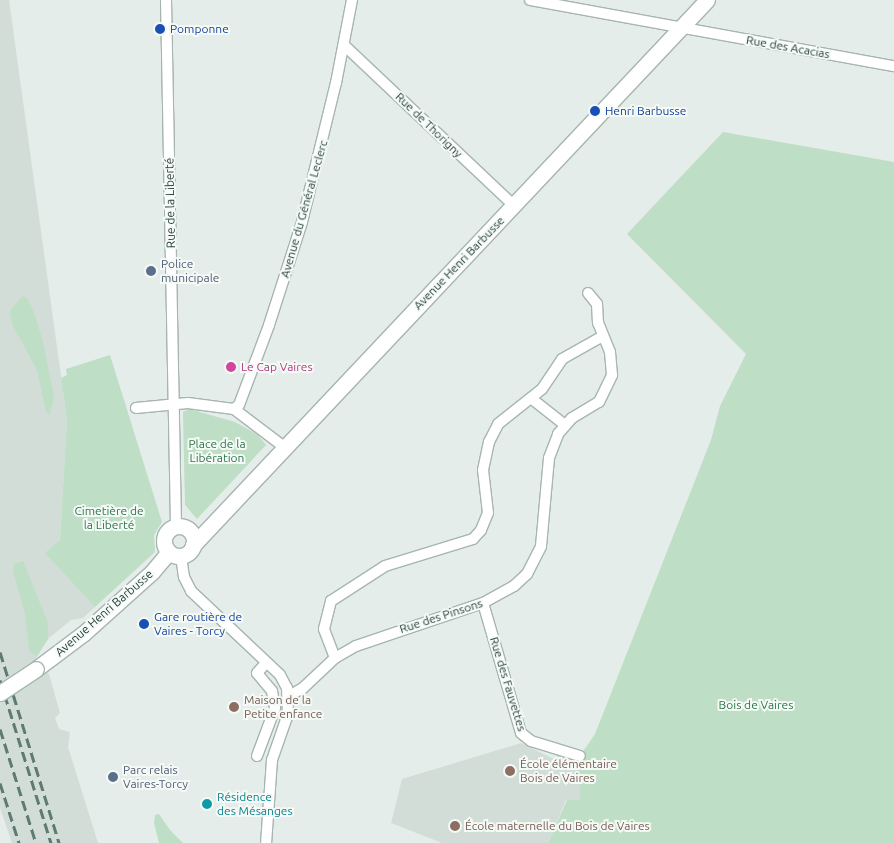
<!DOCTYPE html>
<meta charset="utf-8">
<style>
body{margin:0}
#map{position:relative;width:894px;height:843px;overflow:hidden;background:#e4ede9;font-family:Ubuntu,sans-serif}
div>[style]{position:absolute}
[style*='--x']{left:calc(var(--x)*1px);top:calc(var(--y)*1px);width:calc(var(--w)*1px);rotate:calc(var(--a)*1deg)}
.built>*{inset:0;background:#d3ddd8}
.green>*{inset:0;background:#bedec6}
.roads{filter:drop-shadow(1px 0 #a7b5b0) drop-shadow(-1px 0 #a7b5b0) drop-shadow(0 1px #a7b5b0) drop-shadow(0 -1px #a7b5b0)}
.street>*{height:10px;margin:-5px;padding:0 5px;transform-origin:5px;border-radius:5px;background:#fff}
.secondary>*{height:15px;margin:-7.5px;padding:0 7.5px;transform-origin:7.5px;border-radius:7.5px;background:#fff}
.secondary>.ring{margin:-7.5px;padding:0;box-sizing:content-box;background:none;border:15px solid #fff;border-radius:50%}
.rail>*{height:3px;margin-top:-1.5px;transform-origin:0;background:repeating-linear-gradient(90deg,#5f7a73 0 10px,transparent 0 15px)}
.bridges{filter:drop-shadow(1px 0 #a3b9b1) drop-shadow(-1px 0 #a3b9b1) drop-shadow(0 1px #a3b9b1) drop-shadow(0 -1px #a3b9b1)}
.secondary-bridge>*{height:15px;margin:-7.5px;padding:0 7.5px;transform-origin:7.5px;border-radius:7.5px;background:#fff}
.dots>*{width:14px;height:14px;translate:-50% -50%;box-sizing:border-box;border:2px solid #f5faf7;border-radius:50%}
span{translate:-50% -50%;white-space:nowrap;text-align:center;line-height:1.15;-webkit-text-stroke:4px #f5faf7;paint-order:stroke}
.transit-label{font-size:12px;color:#164399}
.left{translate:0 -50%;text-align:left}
.street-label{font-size:12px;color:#243f38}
.service-label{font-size:12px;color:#4e5e75}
.hotel-label{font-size:12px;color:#b23c85}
.park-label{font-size:12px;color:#2f754a}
.education-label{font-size:12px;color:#785e54}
.culture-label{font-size:12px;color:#0d838f}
</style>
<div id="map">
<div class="built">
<div style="clip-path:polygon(0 0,9px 0,67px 419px,60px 540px,46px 553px,95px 607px,83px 618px,71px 620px,49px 638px,35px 660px,49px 674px,60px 713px,55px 718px,59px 729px,70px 732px,68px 747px,98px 843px,12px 843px,0 808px)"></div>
<div style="clip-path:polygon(521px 743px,556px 760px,558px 755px,580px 763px,580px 800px,566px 800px,548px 843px,442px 843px,391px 823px,402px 779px)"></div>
</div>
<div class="green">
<div style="clip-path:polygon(723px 132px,894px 162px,894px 843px,548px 843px,567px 800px,580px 800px,580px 756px,595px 734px,711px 440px,720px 406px,746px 354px,627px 234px)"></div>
<div style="clip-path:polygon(22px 296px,27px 298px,35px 315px,43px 342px,54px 396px,50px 415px,46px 412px,37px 370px,12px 324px,10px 311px)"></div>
<div style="clip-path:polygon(110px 355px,162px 522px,154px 535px,155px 552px,95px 607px,45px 553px,60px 540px,67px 419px,61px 378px,67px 375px,66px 369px)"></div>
<div style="clip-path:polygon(189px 409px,235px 422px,258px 435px,266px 445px,197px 519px,185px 505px,183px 412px)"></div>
<div style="clip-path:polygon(23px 561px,48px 623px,48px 638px,37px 656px,29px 651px,25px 613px,13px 572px,14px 564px)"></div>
<div style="clip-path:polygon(159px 814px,170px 830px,183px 843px,159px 843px,154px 823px,155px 815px)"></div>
</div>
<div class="roads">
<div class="street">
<div style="--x:166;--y:0;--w:527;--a:88.91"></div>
<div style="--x:530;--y:0;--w:370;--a:10.3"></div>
<div style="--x:344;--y:45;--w:234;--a:43.4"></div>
<div style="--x:532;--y:399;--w:42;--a:38.2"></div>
<div style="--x:136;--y:408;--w:52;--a:-5.5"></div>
<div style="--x:188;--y:403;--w:46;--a:7.4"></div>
<div style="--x:234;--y:409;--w:63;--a:37.2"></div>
<div style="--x:234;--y:409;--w:6;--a:-39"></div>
<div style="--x:239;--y:405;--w:85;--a:-69.4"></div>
<div style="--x:269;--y:325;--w:108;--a:-72.2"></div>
<div style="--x:302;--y:222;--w:143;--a:-76.3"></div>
<div style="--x:336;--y:83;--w:85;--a:-79.1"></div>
<div style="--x:181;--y:556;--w:21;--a:82"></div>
<div style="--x:184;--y:577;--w:16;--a:63"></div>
<div style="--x:191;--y:591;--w:122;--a:43.3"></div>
<div style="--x:280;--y:675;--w:15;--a:62"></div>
<div style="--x:287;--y:688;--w:26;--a:88"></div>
<div style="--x:288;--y:714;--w:49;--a:109.2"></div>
<div style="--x:272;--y:760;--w:83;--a:94.1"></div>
<div style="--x:483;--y:603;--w:135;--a:73.7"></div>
<div style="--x:521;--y:733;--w:13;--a:39"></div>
<div style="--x:531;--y:741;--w:51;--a:17"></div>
<div style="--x:335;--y:658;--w:31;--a:-111"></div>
<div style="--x:324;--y:629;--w:29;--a:-76"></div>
<div style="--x:331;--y:601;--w:64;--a:-32.9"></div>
<div style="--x:385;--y:566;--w:92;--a:-17.1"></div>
<div style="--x:473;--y:539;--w:12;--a:-48"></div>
<div style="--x:481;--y:530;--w:18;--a:-68"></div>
<div style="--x:488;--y:513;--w:43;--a:-96.6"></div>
<div style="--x:483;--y:470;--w:29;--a:-78"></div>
<div style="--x:489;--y:442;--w:20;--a:-63"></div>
<div style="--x:498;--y:424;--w:56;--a:-38.5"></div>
<div style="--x:542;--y:389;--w:36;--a:-56"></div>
<div style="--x:562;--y:359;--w:47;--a:-29.3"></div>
<div style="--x:289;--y:696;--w:16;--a:-30"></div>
<div style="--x:303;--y:688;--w:44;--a:-43.2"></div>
<div style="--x:335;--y:658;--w:24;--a:-30"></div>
<div style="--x:356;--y:646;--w:134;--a:-18.7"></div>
<div style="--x:483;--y:603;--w:35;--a:-29"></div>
<div style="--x:514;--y:586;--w:18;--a:-43"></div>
<div style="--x:527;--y:574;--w:31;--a:-63"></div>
<div style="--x:541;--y:546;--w:88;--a:-84.8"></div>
<div style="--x:549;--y:458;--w:26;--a:-69"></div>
<div style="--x:558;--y:434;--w:21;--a:-49"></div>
<div style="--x:572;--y:418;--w:31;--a:-31"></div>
<div style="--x:599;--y:402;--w:30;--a:-64"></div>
<div style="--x:612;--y:375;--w:23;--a:-95"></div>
<div style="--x:610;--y:352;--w:31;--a:-112"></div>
<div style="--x:598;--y:323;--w:19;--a:-93"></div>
<div style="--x:597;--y:304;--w:14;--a:-129"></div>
<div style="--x:257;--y:756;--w:51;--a:-69.4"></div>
<div style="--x:275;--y:708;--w:17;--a:-100"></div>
<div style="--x:272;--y:691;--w:23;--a:-130"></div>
<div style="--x:257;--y:673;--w:13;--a:-48"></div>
</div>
<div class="secondary">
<div class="ring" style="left:164px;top:526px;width:15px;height:15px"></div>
<div style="--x:193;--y:545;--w:749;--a:-46.68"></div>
<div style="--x:36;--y:669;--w:60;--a:-36.9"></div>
<div style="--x:84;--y:633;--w:91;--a:-41.9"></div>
<div style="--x:152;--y:572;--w:26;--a:-50"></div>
</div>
</div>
<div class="rail">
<div style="--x:0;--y:652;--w:200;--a:72.8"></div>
<div style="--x:0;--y:680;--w:171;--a:72.6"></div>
<div style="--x:0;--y:729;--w:120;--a:72.5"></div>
<div style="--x:0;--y:783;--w:63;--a:72.4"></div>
</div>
<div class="bridges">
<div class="secondary-bridge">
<div style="--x:0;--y:693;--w:43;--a:-33.7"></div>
</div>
</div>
<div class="dots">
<div style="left:160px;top:29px;background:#1a4fb4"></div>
<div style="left:595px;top:111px;background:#1a4fb4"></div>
<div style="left:151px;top:271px;background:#5c6f8a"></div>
<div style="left:231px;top:367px;background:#d1479c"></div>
<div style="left:144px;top:624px;background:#1a4fb4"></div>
<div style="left:234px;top:707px;background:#8d6e63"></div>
<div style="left:510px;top:771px;background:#8d6e63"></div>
<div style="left:113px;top:777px;background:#5c6f8a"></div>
<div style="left:207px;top:804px;background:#0f9aa8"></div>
<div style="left:455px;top:826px;background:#8d6e63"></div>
</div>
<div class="transit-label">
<span class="left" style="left:170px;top:29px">Pomponne</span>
<span class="left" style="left:605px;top:111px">Henri Barbusse</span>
<span class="left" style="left:154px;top:624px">Gare routière de<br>Vaires - Torcy</span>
</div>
<div class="street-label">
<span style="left:788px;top:47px;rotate:10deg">Rue des Acacias</span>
<span style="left:429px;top:125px;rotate:44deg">Rue de Thorigny</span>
<span style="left:170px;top:203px;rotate:-91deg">Rue de la Liberté</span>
<span style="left:304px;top:209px;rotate:-74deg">Avenue du Général Leclerc</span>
<span style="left:459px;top:263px;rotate:-46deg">Avenue Henri Barbusse</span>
<span style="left:104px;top:613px;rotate:-41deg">Avenue Henri Barbusse</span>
<span style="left:441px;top:616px;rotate:-18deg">Rue des Pinsons</span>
<span style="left:508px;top:684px;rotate:73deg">Rue des Fauvettes</span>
</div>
<div class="service-label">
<span class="left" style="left:161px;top:271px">Police<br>municipale</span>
<span class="left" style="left:123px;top:777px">Parc relais<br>Vaires-Torcy</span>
</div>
<div class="hotel-label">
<span class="left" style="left:241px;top:367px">Le Cap Vaires</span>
</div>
<div class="park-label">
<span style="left:217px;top:451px">Place de la<br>Libération</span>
<span style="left:109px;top:518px">Cimetière de<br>la Liberté</span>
<span style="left:756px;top:705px">Bois de Vaires</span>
</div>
<div class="education-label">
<span class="left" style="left:244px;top:707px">Maison de la<br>Petite enfance</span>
<span class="left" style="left:520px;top:771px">École élémentaire<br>Bois de Vaires</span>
<span class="left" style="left:465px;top:826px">École maternelle du Bois de Vaires</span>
</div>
<div class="culture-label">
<span class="left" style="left:217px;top:804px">Résidence<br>des Mésanges</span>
</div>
</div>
